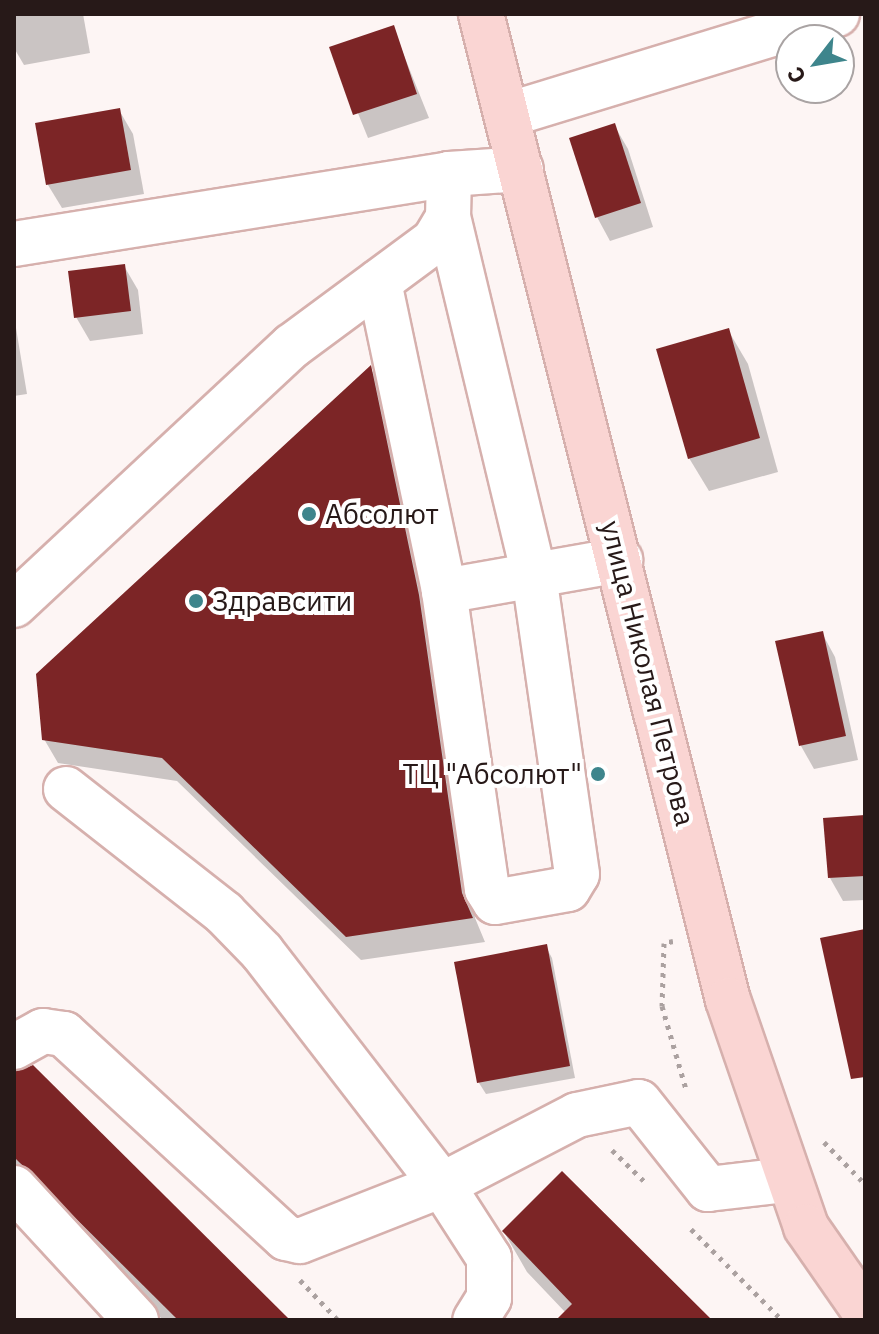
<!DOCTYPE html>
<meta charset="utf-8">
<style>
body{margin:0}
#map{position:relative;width:879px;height:1334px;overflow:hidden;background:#fdf5f4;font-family:"IBM Plex Sans",sans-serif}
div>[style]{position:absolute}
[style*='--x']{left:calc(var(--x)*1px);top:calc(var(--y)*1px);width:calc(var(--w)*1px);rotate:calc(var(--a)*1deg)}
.shadow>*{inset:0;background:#0003}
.building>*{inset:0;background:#7c2526}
.path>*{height:5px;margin-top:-2.5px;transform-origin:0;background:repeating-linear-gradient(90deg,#aba1a0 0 4px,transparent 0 10px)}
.roads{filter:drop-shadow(2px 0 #d6b0ad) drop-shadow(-2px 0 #d6b0ad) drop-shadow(0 2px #d6b0ad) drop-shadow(0 -2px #d6b0ad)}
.minor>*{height:44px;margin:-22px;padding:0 22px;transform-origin:22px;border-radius:22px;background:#fff}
.major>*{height:44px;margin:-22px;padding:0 22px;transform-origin:22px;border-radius:22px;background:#fad5d3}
.dots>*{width:22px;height:22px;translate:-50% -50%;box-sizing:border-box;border:4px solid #fff;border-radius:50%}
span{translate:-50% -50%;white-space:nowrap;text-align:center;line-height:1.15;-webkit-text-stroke:8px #fff;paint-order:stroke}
.poi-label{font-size:28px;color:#271918}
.left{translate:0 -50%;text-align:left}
.right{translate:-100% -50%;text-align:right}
.street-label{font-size:28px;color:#271918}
.frame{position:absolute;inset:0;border:16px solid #271918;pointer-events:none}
.north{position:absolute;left:775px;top:24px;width:80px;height:80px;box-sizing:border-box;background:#fff;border:2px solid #a9a3a3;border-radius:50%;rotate:239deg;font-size:22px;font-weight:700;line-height:32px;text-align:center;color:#271918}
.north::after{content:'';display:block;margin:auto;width:28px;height:36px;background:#3e858c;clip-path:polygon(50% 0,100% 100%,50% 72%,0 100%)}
</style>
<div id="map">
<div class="shadow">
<div style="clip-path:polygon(14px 14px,83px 14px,90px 53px,24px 65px,14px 48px)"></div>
<div style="clip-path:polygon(393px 28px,429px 118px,368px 138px,332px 49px)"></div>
<div style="clip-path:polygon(119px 110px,133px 134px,144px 194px,62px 208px,48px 185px,38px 125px)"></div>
<div style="clip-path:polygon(614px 125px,628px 149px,653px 227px,610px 241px,597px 217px)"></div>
<div style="clip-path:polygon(124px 266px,138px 290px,143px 334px,90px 341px,76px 317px)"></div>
<div style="clip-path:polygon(14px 316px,27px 394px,14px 396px)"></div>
<div style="clip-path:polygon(728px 330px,748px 364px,778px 472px,709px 491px,689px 458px)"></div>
<div style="clip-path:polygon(370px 368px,384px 391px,432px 621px,475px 918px,485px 942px,361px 960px,177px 781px,58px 763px,44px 739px)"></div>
<div style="clip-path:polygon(822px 633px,835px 657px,858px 760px,814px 769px,801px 746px)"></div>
<div style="clip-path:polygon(865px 817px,865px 900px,843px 901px,830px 878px)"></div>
<div style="clip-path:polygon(546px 947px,552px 958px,575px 1078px,486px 1094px,479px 1083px,456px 963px)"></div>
<div style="clip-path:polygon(14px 1074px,287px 1320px,163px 1320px,20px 1178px,14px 1184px)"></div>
<div style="clip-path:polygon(504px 1232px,709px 1320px,559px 1320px,566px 1313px,527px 1272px)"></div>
</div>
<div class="building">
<div style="clip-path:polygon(394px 25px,417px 94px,353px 115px,329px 47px)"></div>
<div style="clip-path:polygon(120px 108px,131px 170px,46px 185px,35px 123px)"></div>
<div style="clip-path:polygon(615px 123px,641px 203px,595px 218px,569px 138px)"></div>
<div style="clip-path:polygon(125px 264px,131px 311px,74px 318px,68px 271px)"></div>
<div style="clip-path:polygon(729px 328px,760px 438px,688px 459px,656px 349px)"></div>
<div style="clip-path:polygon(371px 365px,419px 595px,462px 893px,473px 918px,346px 937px,162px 758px,42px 740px,36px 674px)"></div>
<div style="clip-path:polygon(823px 631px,846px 736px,799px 746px,775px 641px)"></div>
<div style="clip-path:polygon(865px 815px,865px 876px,828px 878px,823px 818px)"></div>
<div style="clip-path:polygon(865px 929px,865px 1077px,851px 1079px,820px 938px)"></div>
<div style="clip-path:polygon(547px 944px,570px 1066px,477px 1083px,454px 962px)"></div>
<div style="clip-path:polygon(33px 1065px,290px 1320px,178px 1320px,14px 1157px,14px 1072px)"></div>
<div style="clip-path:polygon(562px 1171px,712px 1320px,556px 1320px,572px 1304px,502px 1231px)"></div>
</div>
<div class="path">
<div style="--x:673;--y:941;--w:9;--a:167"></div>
<div style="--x:664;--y:943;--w:63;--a:91.8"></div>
<div style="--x:662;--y:1006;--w:86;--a:73.9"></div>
<div style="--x:824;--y:1142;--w:59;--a:45.7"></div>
<div style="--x:612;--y:1150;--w:46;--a:44.1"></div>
<div style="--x:691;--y:1229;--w:129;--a:45"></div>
<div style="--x:300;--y:1280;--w:55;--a:46.5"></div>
</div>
<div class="roads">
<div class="minor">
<div style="--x:507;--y:115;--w:345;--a:-17"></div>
<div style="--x:14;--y:244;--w:441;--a:-9.1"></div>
<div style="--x:449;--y:174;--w:72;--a:-4"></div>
<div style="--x:379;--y:282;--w:316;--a:78.1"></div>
<div style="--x:444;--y:591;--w:179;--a:-10"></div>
<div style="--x:444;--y:591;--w:301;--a:81.8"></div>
<div style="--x:487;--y:889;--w:15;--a:58"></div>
<div style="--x:495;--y:902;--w:74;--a:-10.1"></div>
<div style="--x:568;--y:889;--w:17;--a:-59"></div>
<div style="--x:577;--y:874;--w:302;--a:-98.2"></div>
<div style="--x:534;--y:575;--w:367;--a:-103.5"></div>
<div style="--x:14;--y:605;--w:380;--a:-43"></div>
<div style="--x:292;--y:346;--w:177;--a:-36.5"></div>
<div style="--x:434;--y:241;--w:27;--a:-59"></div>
<div style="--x:448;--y:218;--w:44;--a:-88.7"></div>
<div style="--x:66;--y:789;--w:201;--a:38.1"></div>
<div style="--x:224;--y:913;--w:54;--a:45.7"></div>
<div style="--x:262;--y:952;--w:294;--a:52.3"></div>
<div style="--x:442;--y:1185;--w:87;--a:57.2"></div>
<div style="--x:489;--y:1258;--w:40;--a:90"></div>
<div style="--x:489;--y:1298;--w:26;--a:122"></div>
<div style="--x:14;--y:1047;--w:33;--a:-29"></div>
<div style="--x:43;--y:1031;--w:21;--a:8"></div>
<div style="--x:64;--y:1034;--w:301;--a:42.6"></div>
<div style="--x:286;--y:1238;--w:14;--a:12"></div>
<div style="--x:300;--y:1241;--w:153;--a:-21.5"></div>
<div style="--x:442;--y:1185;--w:152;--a:-27.4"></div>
<div style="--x:577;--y:1115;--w:63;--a:-11.8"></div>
<div style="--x:639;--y:1102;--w:111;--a:51.6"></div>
<div style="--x:708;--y:1189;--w:79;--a:-6.6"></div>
<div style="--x:14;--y:1188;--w:180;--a:47.3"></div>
</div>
<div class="major">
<div style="--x:481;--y:14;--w:1016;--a:75.94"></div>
<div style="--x:728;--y:1000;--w:240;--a:71"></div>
<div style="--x:806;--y:1227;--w:103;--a:55.2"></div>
</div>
</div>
<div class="dots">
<div style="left:309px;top:514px;background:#3e858c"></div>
<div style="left:196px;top:601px;background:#3e858c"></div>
<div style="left:598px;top:774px;background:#3e858c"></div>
</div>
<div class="poi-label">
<span class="left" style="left:325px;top:514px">Абсолют</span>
<span class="left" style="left:212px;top:601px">Здравсити</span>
<span class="right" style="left:582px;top:774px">ТЦ "Абсолют"</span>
</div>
<div class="street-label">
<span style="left:648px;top:673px;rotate:76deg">улица Николая Петрова</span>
</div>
<div class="frame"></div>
<div class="north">С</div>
</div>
